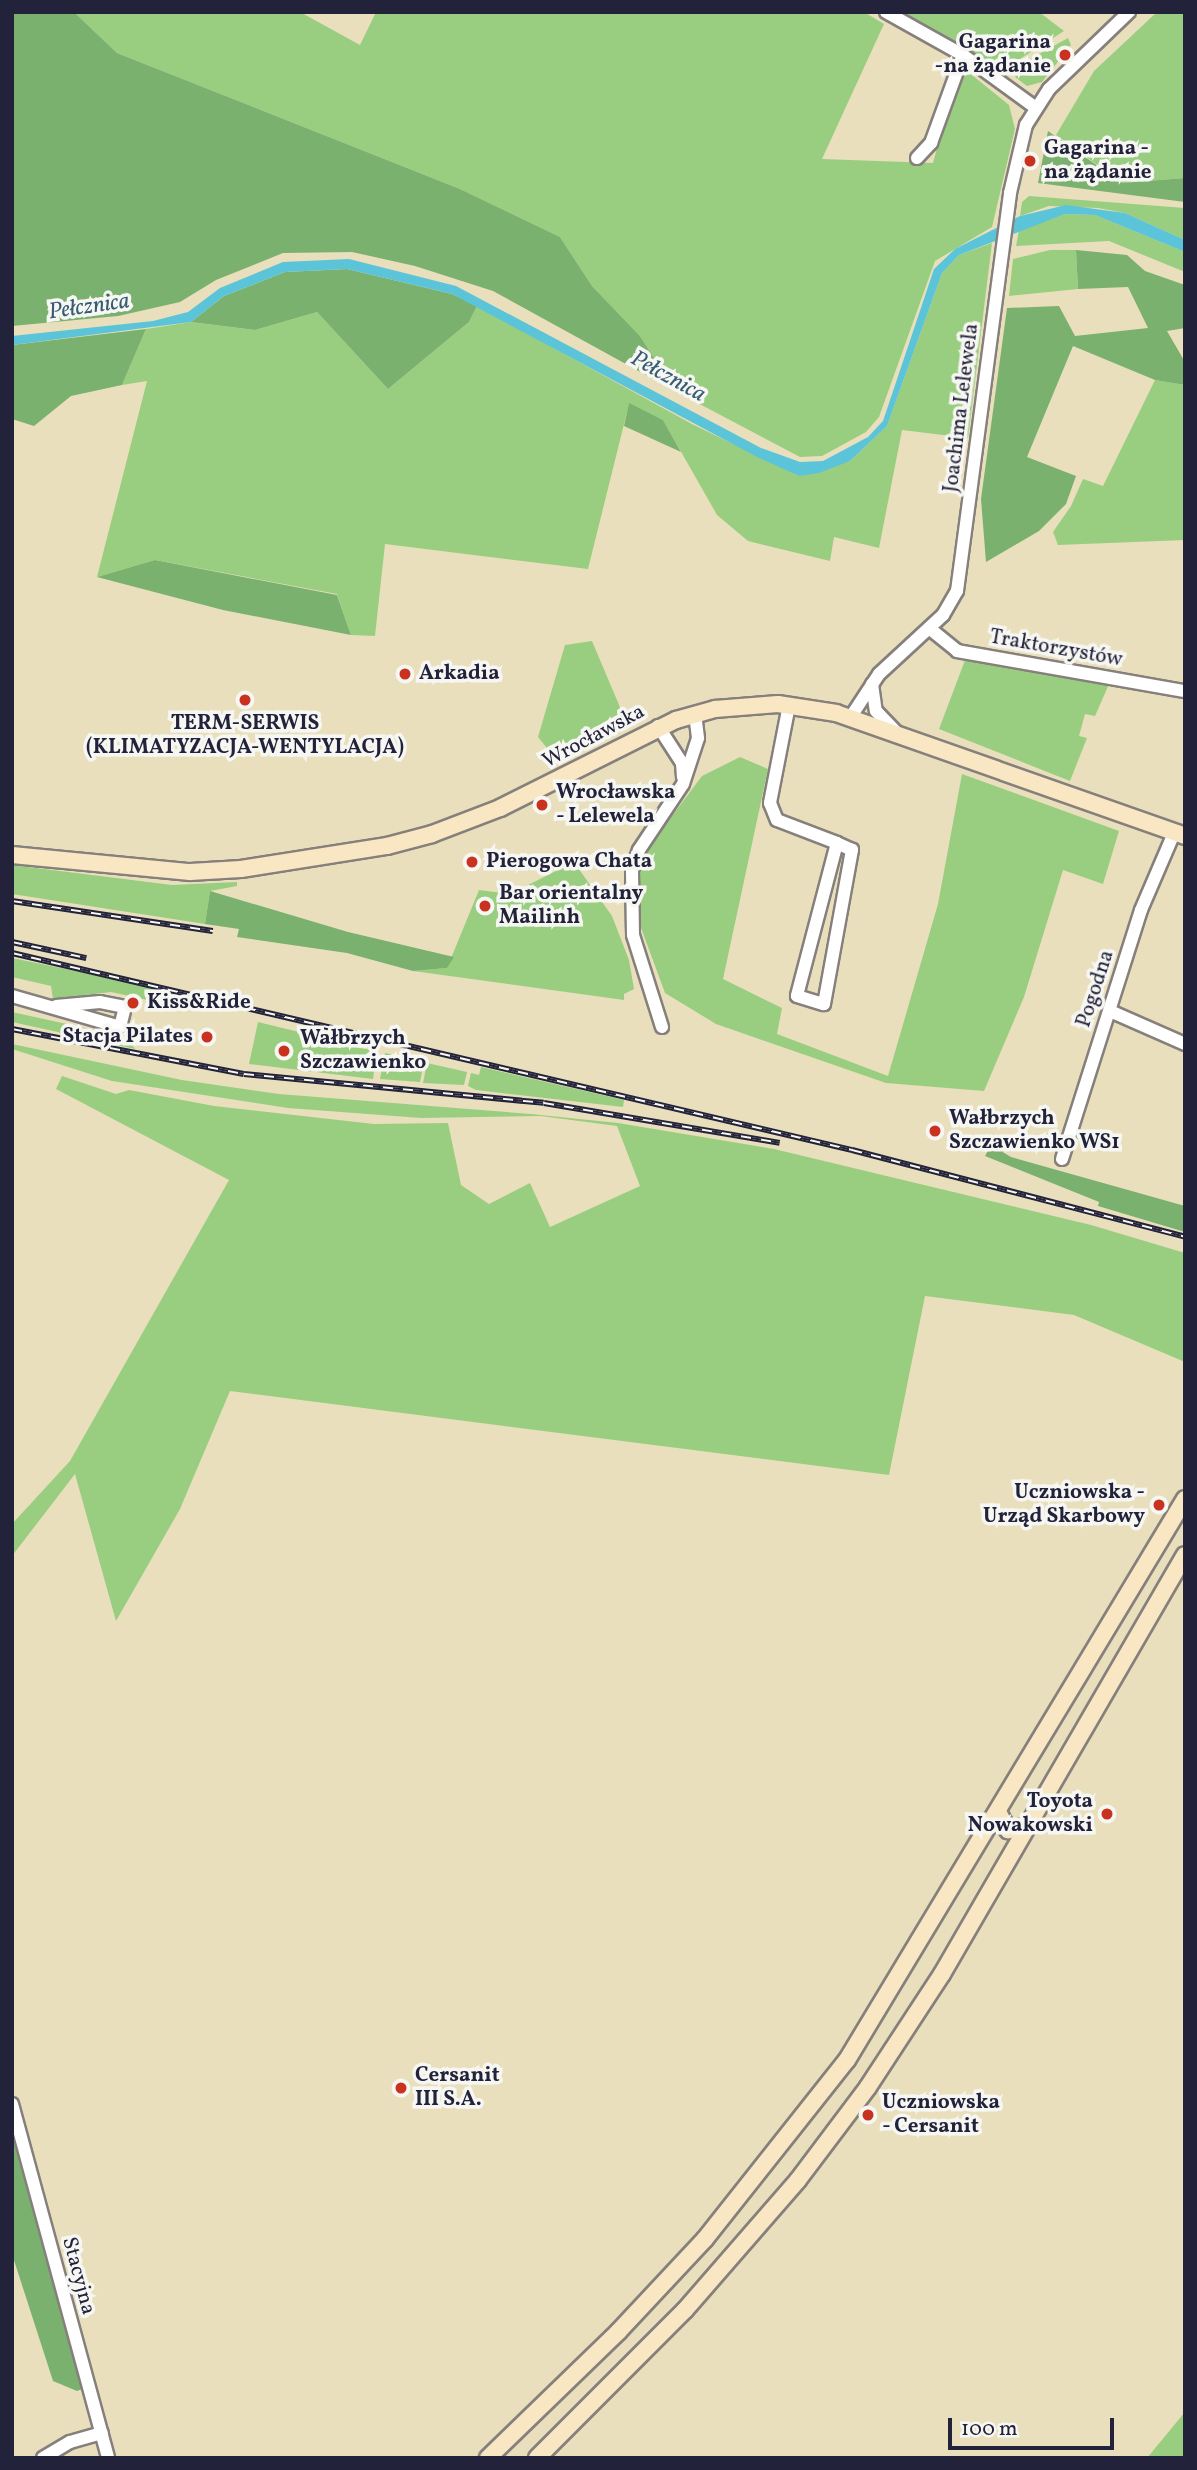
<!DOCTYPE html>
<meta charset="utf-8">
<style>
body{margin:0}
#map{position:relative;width:1197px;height:2470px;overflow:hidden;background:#e9dfbc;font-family:Vollkorn,serif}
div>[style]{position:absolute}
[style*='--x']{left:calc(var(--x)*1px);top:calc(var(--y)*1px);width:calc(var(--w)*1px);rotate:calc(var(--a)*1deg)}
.green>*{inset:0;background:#99ce80}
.forest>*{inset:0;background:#7ab16e}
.water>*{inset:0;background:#5bc4d8}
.roads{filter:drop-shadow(2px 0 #86807c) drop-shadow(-2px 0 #86807c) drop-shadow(0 2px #86807c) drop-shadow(0 -2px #86807c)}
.street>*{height:12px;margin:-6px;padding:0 6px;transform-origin:6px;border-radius:6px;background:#fff}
.secondary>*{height:16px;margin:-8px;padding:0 8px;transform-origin:8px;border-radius:8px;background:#f9e7c3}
.rail>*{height:6px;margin-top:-3px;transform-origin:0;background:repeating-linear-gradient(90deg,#f6f6f2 0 10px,#22223b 0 20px);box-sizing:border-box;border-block:2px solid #22223b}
.dots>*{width:19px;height:19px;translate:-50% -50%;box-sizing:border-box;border:4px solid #f6f6f2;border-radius:50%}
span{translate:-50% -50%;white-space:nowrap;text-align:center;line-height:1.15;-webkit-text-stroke:7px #f6f6f2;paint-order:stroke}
.poi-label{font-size:21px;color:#22223b;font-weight:700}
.right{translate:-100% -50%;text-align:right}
.left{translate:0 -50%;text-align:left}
.street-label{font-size:21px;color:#22223b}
.water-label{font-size:23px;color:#365b72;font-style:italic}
.frame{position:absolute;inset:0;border:14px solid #22223b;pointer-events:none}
.scale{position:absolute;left:948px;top:2418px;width:166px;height:32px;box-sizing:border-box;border:4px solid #22223b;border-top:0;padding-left:9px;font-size:21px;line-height:24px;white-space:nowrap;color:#22223b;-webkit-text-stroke:5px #f6f6f2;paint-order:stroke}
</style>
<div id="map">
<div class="green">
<div style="clip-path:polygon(74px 12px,300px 12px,360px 45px,376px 12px,864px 12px,884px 24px,822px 159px,933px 163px,956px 79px,967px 71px,1009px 105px,1015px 129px,992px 227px,935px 261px,879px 417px,866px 432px,822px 456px,800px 457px,675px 391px,640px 336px,592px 286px,560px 237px,460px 189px,117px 53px)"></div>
<div style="clip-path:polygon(903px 12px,1039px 12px,1064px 31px,1023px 57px,1007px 74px)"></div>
<div style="clip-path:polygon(1157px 12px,1185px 12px,1185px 178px,1122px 183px,1056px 135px,1094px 71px)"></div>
<div style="clip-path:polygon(1068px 38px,1071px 45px,1042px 82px,1027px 86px,1015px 77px,1030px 59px)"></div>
<div style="clip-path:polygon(1029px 196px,1185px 208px,1185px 240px,1125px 213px,1098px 208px,1049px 206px,1020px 216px,1022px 202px)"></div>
<div style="clip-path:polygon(1065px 214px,1095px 215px,1185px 252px,1185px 272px,1109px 241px,1016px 246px,1019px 230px)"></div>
<div style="clip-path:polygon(992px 243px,968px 438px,902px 430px,879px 548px,834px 537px,830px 561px,748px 541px,717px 515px,663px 420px,629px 404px,588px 569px,385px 544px,375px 636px,351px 635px,337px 594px,155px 560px,97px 577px,147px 381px,122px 385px,146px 329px,191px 322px,255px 330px,317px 312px,388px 389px,469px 322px,477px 306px,692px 424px,799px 476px,850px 461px,887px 426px,942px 273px,959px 255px)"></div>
<div style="clip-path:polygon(1050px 250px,1076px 250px,1078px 289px,1009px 296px,1013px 259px)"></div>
<div style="clip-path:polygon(1155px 380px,1185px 385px,1185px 540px,1058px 545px,1053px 532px,1071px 506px,1083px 479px,1103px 486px)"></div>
<div style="clip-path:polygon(592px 641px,622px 712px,551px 753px,538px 737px,565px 645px)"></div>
<div style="clip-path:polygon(967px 655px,1110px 682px,1095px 716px,1085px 714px,1079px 736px,1087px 738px,1070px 781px,939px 729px)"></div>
<div style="clip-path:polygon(740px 757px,768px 769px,723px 979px,782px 1008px,777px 1034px,888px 1076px,938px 904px,962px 774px,1119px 831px,1103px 884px,1063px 870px,1024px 997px,984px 1091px,886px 1083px,716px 1024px,665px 993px,637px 917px,638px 871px,654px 840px,702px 776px)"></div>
<div style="clip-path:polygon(574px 862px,612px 916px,629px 960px,634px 989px,624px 994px,624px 1000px,413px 971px,447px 968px,479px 890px,510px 894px)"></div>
<div style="clip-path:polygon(12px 865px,172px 885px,237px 882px,237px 886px,210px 891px,205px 924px,12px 894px)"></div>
<div style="clip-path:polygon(12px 958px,155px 987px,152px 1001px,111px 992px,53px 999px,51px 986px,12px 977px)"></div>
<div style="clip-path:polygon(12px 1012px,94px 1030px,128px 1040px,135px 1049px,12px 1022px)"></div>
<div style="clip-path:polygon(258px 1022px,303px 1033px,303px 1038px,377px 1051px,373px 1079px,249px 1064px)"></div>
<div style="clip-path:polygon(12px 1044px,182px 1080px,279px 1094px,531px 1114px,618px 1123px,774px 1149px,1091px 1225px,1185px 1253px,1185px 1362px,1074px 1315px,925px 1296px,889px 1475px,230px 1391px,180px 1509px,116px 1621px,75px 1474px,12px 1556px,12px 1524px,70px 1461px,229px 1180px,56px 1089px,62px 1076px,116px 1094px,129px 1090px,214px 1106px,374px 1124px,448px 1123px,461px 1185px,489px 1204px,530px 1183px,550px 1227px,640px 1186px,617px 1126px,541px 1116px,421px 1118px,288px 1108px,112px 1081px,12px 1049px)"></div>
<div style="clip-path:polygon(385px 1053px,424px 1062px,420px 1082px,380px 1079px)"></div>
<div style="clip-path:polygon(427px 1063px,467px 1072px,464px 1085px,423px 1083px)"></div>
<div style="clip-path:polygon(481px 1067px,624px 1100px,623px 1107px,476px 1090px,468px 1086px,471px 1073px,479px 1075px)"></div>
<div style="clip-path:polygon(1185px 2412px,1185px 2458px,1147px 2458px)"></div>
</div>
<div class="forest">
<div style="clip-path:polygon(12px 12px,74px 12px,117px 53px,460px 189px,560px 237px,592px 286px,640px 336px,675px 391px,493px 291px,415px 266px,352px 252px,283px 253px,216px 280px,180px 302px,118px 316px,12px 326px)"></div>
<div style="clip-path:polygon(1048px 131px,1122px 183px,1185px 178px,1185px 202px,1038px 183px)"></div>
<div style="clip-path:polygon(1076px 250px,1127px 255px,1145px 271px,1185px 285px,1185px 328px,1167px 331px,1185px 362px,1185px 385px,1155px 380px,1073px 346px,1027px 457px,1076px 476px,1066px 504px,1039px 531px,986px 562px,981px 499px,1007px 308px,1059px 306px,1075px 336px,1148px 328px,1128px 287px,1078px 289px)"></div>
<div style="clip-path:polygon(347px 269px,452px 294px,477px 306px,469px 322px,388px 389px,317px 312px,255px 330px,191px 322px,224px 296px,285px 272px)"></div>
<div style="clip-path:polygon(146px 329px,122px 385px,71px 396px,34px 426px,12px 419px,12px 345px)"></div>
<div style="clip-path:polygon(629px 403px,663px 420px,681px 452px,624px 426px)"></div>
<div style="clip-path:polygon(155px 560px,337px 595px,351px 635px,223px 610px,97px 577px)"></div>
<div style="clip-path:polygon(210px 891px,348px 932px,454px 957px,447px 968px,413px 971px,347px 953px,237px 937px,239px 929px,205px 924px)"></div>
<div style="clip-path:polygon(991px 1145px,1011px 1157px,1185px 1206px,1185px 1232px,1098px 1206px,1099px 1202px,985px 1156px)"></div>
<div style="clip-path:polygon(12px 2135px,82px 2389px,77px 2391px,53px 2381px,12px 2254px)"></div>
</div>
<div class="water">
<div style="clip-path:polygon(1066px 205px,1125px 213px,1185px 240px,1185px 252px,1095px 215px,1065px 214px,959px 255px,942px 273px,887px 426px,850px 461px,819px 473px,799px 476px,757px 457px,452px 294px,347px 269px,285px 272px,224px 296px,191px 322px,12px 345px,12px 336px,153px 321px,188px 312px,220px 288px,283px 262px,349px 259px,456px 286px,761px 448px,800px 462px,823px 461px,868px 437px,883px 421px,934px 269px,955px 249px,1020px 216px)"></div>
</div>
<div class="roads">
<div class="street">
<div style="--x:886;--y:12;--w:88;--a:29.2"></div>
<div style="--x:963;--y:55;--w:90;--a:36"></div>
<div style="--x:917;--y:158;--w:21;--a:-47"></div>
<div style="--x:931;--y:143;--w:94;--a:-70"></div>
<div style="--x:929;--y:628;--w:36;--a:39"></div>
<div style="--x:957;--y:651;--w:231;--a:10"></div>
<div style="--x:872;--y:684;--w:27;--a:82"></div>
<div style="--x:876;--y:711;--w:28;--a:46"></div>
<div style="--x:789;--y:705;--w:100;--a:101"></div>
<div style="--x:770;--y:803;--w:18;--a:68"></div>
<div style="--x:777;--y:820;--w:64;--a:21"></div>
<div style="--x:837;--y:843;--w:158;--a:104.7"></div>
<div style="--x:797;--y:996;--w:28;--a:17"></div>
<div style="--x:824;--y:1004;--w:157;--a:-79.7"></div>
<div style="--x:852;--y:850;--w:17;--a:-155"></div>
<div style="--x:850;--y:718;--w:53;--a:-56.6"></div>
<div style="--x:879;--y:674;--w:87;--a:-42.7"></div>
<div style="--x:943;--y:615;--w:28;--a:-60"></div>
<div style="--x:957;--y:591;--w:402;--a:-82.4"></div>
<div style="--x:1010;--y:193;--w:70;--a:-76.8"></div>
<div style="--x:1026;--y:125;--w:43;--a:-57.4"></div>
<div style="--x:1049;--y:89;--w:111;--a:-43.9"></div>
<div style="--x:658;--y:726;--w:44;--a:57"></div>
<div style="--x:682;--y:763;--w:14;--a:86"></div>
<div style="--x:12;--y:996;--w:112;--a:16"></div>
<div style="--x:120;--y:1027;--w:21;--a:-76"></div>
<div style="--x:125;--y:1007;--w:25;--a:-169"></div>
<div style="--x:100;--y:1002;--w:44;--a:174.8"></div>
<div style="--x:1110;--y:1011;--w:82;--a:23.7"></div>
<div style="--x:662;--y:1027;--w:96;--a:-107.5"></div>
<div style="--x:633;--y:935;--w:65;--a:-90.9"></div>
<div style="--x:632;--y:870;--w:21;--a:-71"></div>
<div style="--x:639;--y:850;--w:79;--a:-56.3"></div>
<div style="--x:683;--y:784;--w:48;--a:-71.9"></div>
<div style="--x:698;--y:738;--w:24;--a:-97"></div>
<div style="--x:1062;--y:1159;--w:261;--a:-72.4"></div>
<div style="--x:1141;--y:910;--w:84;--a:-66.8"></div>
<div style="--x:12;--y:2104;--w:367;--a:74.8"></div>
<div style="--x:43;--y:2458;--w:31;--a:-31"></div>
<div style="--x:70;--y:2442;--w:33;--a:-16"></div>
</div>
<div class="secondary">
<div style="--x:12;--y:855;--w:179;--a:5.5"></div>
<div style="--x:190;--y:872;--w:51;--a:-3.4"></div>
<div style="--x:241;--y:869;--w:148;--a:-9"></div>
<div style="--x:387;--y:846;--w:47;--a:-14.9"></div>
<div style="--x:432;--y:834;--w:73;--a:-20.9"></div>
<div style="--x:500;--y:808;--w:197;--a:-26.6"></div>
<div style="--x:676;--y:720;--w:41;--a:-15.8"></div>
<div style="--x:715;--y:709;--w:63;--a:-4.5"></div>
<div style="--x:778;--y:704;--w:59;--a:8.8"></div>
<div style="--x:836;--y:713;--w:370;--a:19.4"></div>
<div style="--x:998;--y:1812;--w:21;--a:61"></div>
<div style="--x:1008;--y:1830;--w:20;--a:-11"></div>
<div style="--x:488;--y:2458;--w:181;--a:-44.1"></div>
<div style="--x:618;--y:2332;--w:127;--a:-46.9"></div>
<div style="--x:705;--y:2239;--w:228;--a:-51.6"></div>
<div style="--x:847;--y:2060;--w:655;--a:-58.93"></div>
<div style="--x:537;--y:2458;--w:209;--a:-45"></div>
<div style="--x:685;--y:2310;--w:172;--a:-49"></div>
<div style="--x:798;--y:2180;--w:116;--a:-53"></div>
<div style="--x:868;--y:2087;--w:135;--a:-56.8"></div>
<div style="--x:942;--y:1974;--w:484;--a:-59.9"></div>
</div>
</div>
<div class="rail">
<div style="--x:12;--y:901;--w:203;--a:8.5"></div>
<div style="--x:12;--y:942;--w:76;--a:12.2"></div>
<div style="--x:12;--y:953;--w:863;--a:13.2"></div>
<div style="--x:852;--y:1150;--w:344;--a:14.6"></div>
<div style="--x:12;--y:1029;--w:236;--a:11"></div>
<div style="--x:244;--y:1074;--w:301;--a:5.5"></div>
<div style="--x:544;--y:1103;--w:239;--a:9.6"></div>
</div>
<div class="dots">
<div style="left:1065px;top:55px;background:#c8321e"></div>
<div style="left:1030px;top:161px;background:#c8321e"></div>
<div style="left:405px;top:674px;background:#c8321e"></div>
<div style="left:245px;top:700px;background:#c8321e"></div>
<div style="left:542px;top:805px;background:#c8321e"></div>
<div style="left:472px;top:862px;background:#c8321e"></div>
<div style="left:485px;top:906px;background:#c8321e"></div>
<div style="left:133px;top:1003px;background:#c8321e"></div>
<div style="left:207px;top:1037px;background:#c8321e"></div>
<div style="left:284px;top:1051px;background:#c8321e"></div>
<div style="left:935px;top:1131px;background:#c8321e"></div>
<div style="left:1159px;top:1505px;background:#c8321e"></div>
<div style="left:1107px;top:1814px;background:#c8321e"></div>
<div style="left:401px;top:2088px;background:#c8321e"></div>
<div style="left:868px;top:2115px;background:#c8321e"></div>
</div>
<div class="poi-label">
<span class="right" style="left:1051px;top:55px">Gagarina<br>-na żądanie</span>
<span class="left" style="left:1044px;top:161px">Gagarina -<br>na żądanie</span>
<span class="left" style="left:419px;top:674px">Arkadia</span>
<span style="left:245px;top:736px">TERM-SERWIS<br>(KLIMATYZACJA-WENTYLACJA)</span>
<span class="left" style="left:556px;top:805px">Wrocławska<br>- Lelewela</span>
<span class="left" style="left:486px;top:862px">Pierogowa Chata</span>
<span class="left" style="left:499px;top:906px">Bar orientalny<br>Mailinh</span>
<span class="left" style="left:147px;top:1003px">Kiss&amp;Ride</span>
<span class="right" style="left:193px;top:1037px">Stacja Pilates</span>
<span class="left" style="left:300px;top:1051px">Wałbrzych<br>Szczawienko</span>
<span class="left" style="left:949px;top:1131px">Wałbrzych<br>Szczawienko WS1</span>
<span class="right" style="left:1145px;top:1505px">Uczniowska -<br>Urząd Skarbowy</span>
<span class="right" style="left:1093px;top:1814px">Toyota<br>Nowakowski</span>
<span class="left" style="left:415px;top:2088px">Cersanit<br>III S.A.</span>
<span class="left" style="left:882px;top:2115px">Uczniowska<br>- Cersanit</span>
</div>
<div class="street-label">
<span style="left:962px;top:408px;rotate:-83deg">Joachima Lelewela</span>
<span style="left:1056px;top:649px;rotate:10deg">Traktorzystów</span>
<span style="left:594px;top:737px;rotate:-28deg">Wrocławska</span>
<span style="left:1096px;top:989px;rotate:-72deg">Pogodna</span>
<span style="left:78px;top:2276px;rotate:75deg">Stacyjna</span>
</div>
<div class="water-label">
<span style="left:89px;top:307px;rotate:-8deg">Pełcznica</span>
<span style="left:668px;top:377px;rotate:29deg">Pełcznica</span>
</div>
<div class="frame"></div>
<div class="scale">100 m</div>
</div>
